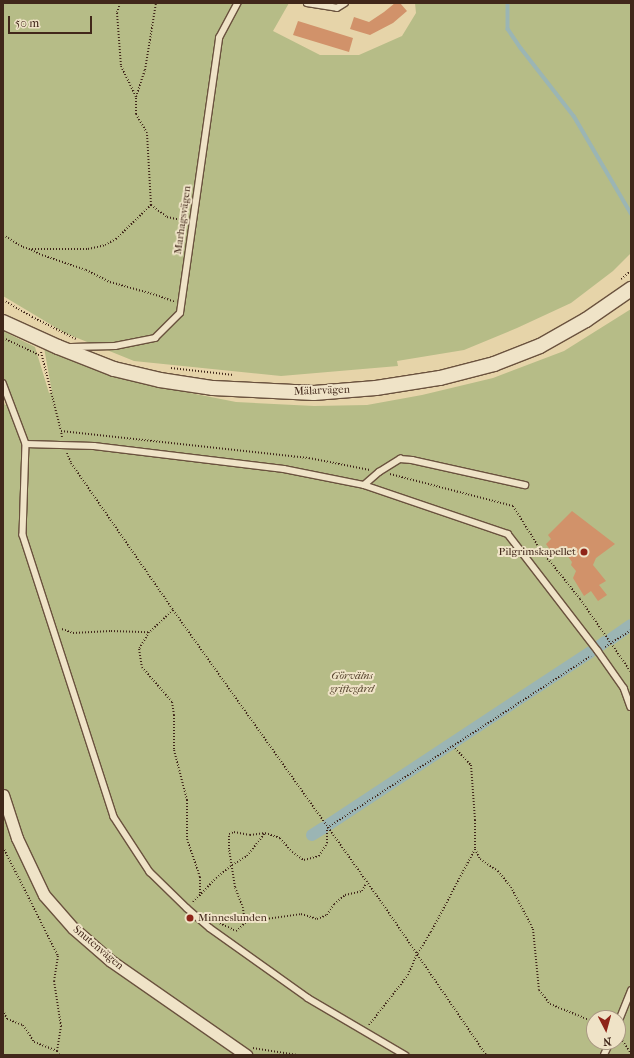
<!DOCTYPE html>
<meta charset="utf-8">
<style>
body{margin:0}
#map{position:relative;width:634px;height:1058px;overflow:hidden;background:#e6d4a9;font-family:"IM FELL French Canon",serif}
div>[style]{position:absolute}
[style*='--x']{left:calc(var(--x)*1px);top:calc(var(--y)*1px);width:calc(var(--w)*1px);rotate:calc(var(--a)*1deg)}
.green>*{inset:0;background:#b6bc87}
.stream>*{height:3.5px;margin:-1.75px;padding:0 1.75px;transform-origin:1.75px;border-radius:1.75px;background:#9bb5b4}
.canal>*{height:12px;margin:-6px;padding:0 6px;transform-origin:6px;border-radius:6px;background:#9bb5b4}
.building>*{inset:0;background:#d1926a}
.path>*{height:2px;margin-top:-1px;transform-origin:0;background:repeating-linear-gradient(90deg,#41271a 0 1px,transparent 0 3px)}
.roads{filter:drop-shadow(1px 0 #6a523e) drop-shadow(-1px 0 #6a523e) drop-shadow(0 1px #6a523e) drop-shadow(0 -1px #6a523e)}
.service>*{height:5.5px;margin:-2.75px;padding:0 2.75px;transform-origin:2.75px;border-radius:2.75px;background:#efe3c7}
.minor>*{height:11px;margin:-5.5px;padding:0 5.5px;transform-origin:5.5px;border-radius:5.5px;background:#efe3c7}
.tertiary>*{height:14px;margin:-7px;padding:0 7px;transform-origin:7px;border-radius:7px;background:#efe3c7}
.dots>*{width:11px;height:11px;translate:-50% -50%;box-sizing:border-box;border:2px solid #efe3c7;border-radius:50%}
span{translate:-50% -50%;white-space:nowrap;text-align:center;line-height:1.15;-webkit-text-stroke:4px #efe3c7;paint-order:stroke}
.street-label{font-size:11px;color:#41271a}
.poi-label{font-size:11px;color:#41271a}
.right{translate:-100% -50%;text-align:right}
.left{translate:0 -50%;text-align:left}
.park-label{font-size:11px;color:#584530;font-style:italic}
.frame{position:absolute;inset:0;border:4px solid #41271a;pointer-events:none}
.north{position:absolute;left:586px;top:1010px;width:40px;height:40px;box-sizing:border-box;background:#efe3c7;border:1px solid #a99882;border-radius:50%;rotate:174deg;font-size:11px;font-weight:700;line-height:16px;text-align:center;color:#41271a}
.north::after{content:'';display:block;margin:auto;width:14px;height:18px;background:#8f2418;clip-path:polygon(50% 0,100% 100%,50% 72%,0 100%)}
.scale{position:absolute;left:8px;top:16px;width:84px;height:18px;box-sizing:border-box;border:2px solid #41271a;border-top:0;padding-left:5px;font-size:12px;line-height:14px;white-space:nowrap;color:#41271a;-webkit-text-stroke:3px #efe3c7;paint-order:stroke}
</style>
<div id="map">
<div class="green">
<div style="clip-path:polygon(3px 3px,289px 3px,273px 31px,320px 55px,359px 55px,402px 36px,416px 13px,415px 3px,631px 3px,631px 253px,613px 271px,571px 303px,517px 328px,464px 350px,397px 361px,398px 366px,281px 376px,134px 361px,65px 333px,3px 296px)"></div>
<div style="clip-path:polygon(evenodd,631px 309px,631px 1055px,3px 1055px,3px 400px,5px 405px,13px 402px,3px 376px,3px 331px,35px 347px,49px 393px,52px 392px,43px 342px,160px 387px,236px 402px,314px 406px,367px 405px,422px 395px,493px 378px,564px 351px,631px 309px,594px 1018px,618px 1018px,618px 1042px,594px 1042px,594px 1018px)"></div>
</div>
<div class="stream">
<div style="--x:508;--y:3;--w:26;--a:90"></div>
<div style="--x:508;--y:29;--w:23;--a:56"></div>
<div style="--x:521;--y:48;--w:86;--a:52.1"></div>
<div style="--x:574;--y:116;--w:113;--a:59.6"></div>
</div>
<div class="canal">
<div style="--x:611;--y:639;--w:24;--a:-35"></div>
<div style="--x:598;--y:647;--w:9;--a:-36"></div>
<div style="--x:328;--y:825;--w:314;--a:-33.4"></div>
<div style="--x:312;--y:835;--w:13;--a:-32"></div>
</div>
<div class="building">
<div style="clip-path:polygon(395px 3px,400px 3px,407px 11px,393px 23px,370px 35px,350px 29px,354px 17px,369px 22px,384px 12px)"></div>
<div style="clip-path:polygon(298px 21px,353px 38px,349px 52px,293px 35px)"></div>
<div style="clip-path:polygon(572px 511px,615px 544px,596px 558px,593px 565px,606px 581px,599px 585px,607px 595px,598px 601px,591px 591px,584px 596px,573px 578px,576px 571px,571px 565px,572px 562px,562px 548px,553px 554px,546px 544px,551px 539px,548px 535px)"></div>
</div>
<div class="path">
<div style="--x:120;--y:3;--w:10;--a:107"></div>
<div style="--x:117;--y:13;--w:53;--a:85.7"></div>
<div style="--x:121;--y:66;--w:34;--a:64"></div>
<div style="--x:151;--y:205;--w:20;--a:37"></div>
<div style="--x:167;--y:217;--w:19;--a:12"></div>
<div style="--x:3;--y:235;--w:23;--a:31"></div>
<div style="--x:23;--y:247;--w:6;--a:18"></div>
<div style="--x:29;--y:249;--w:59;--a:0"></div>
<div style="--x:88;--y:249;--w:17;--a:-13"></div>
<div style="--x:105;--y:245;--w:13;--a:-29"></div>
<div style="--x:116;--y:239;--w:49;--a:-44.2"></div>
<div style="--x:151;--y:205;--w:72;--a:-93.2"></div>
<div style="--x:147;--y:133;--w:22;--a:-120"></div>
<div style="--x:136;--y:114;--w:17;--a:-90"></div>
<div style="--x:136;--y:97;--w:28;--a:-72"></div>
<div style="--x:145;--y:70;--w:68;--a:-80.7"></div>
<div style="--x:31;--y:250;--w:12;--a:24"></div>
<div style="--x:42;--y:255;--w:46;--a:18.8"></div>
<div style="--x:86;--y:270;--w:27;--a:27"></div>
<div style="--x:110;--y:282;--w:48;--a:15.8"></div>
<div style="--x:156;--y:295;--w:20;--a:20"></div>
<div style="--x:621;--y:279;--w:13;--a:-39"></div>
<div style="--x:3;--y:300;--w:34;--a:30"></div>
<div style="--x:32;--y:317;--w:49;--a:26.6"></div>
<div style="--x:3;--y:338;--w:42;--a:25.3"></div>
<div style="--x:41;--y:352;--w:81;--a:75.8"></div>
<div style="--x:171;--y:368;--w:63;--a:6.3"></div>
<div style="--x:62;--y:437;--w:6;--a:-99"></div>
<div style="--x:61;--y:431;--w:249;--a:6.2"></div>
<div style="--x:309;--y:458;--w:62;--a:11.1"></div>
<div style="--x:67;--y:453;--w:11;--a:68"></div>
<div style="--x:71;--y:463;--w:179;--a:55.2"></div>
<div style="--x:173;--y:610;--w:356;--a:54.5"></div>
<div style="--x:380;--y:900;--w:188;--a:55.6"></div>
<div style="--x:390;--y:474;--w:127;--a:14.6"></div>
<div style="--x:513;--y:506;--w:51;--a:57.9"></div>
<div style="--x:540;--y:549;--w:64;--a:51.3"></div>
<div style="--x:580;--y:599;--w:89;--a:55.1"></div>
<div style="--x:173;--y:610;--w:33;--a:137"></div>
<div style="--x:149;--y:632;--w:20;--a:120"></div>
<div style="--x:139;--y:649;--w:18;--a:81"></div>
<div style="--x:142;--y:667;--w:46;--a:49.4"></div>
<div style="--x:172;--y:702;--w:13;--a:81"></div>
<div style="--x:174;--y:715;--w:35;--a:90"></div>
<div style="--x:174;--y:750;--w:52;--a:75.4"></div>
<div style="--x:187;--y:800;--w:39;--a:90"></div>
<div style="--x:187;--y:839;--w:40;--a:71.1"></div>
<div style="--x:200;--y:877;--w:19;--a:90"></div>
<div style="--x:62;--y:629;--w:12;--a:20"></div>
<div style="--x:73;--y:633;--w:38;--a:-3"></div>
<div style="--x:111;--y:631;--w:38;--a:2"></div>
<div style="--x:605;--y:647;--w:31;--a:-33"></div>
<div style="--x:453;--y:746;--w:26;--a:47"></div>
<div style="--x:471;--y:765;--w:55;--a:85.8"></div>
<div style="--x:475;--y:820;--w:29;--a:90"></div>
<div style="--x:475;--y:849;--w:11;--a:63"></div>
<div style="--x:480;--y:859;--w:22;--a:34"></div>
<div style="--x:498;--y:871;--w:21;--a:51"></div>
<div style="--x:511;--y:887;--w:47;--a:62.4"></div>
<div style="--x:533;--y:929;--w:61;--a:84.4"></div>
<div style="--x:539;--y:990;--w:18;--a:52"></div>
<div style="--x:550;--y:1004;--w:48;--a:22.2"></div>
<div style="--x:3;--y:847;--w:122;--a:63.2"></div>
<div style="--x:58;--y:956;--w:25;--a:99"></div>
<div style="--x:54;--y:981;--w:46;--a:81.2"></div>
<div style="--x:61;--y:1026;--w:25;--a:99"></div>
<div style="--x:57;--y:1051;--w:4;--a:63"></div>
<div style="--x:193;--y:902;--w:33;--a:-46"></div>
<div style="--x:216;--y:878;--w:21;--a:-39"></div>
<div style="--x:232;--y:865;--w:17;--a:-31"></div>
<div style="--x:247;--y:856;--w:29;--a:-52"></div>
<div style="--x:217;--y:922;--w:21;--a:25"></div>
<div style="--x:236;--y:931;--w:12;--a:-42"></div>
<div style="--x:245;--y:923;--w:15;--a:-98"></div>
<div style="--x:243;--y:908;--w:22;--a:-111"></div>
<div style="--x:235;--y:887;--w:38;--a:-99"></div>
<div style="--x:229;--y:849;--w:15;--a:-90"></div>
<div style="--x:229;--y:834;--w:5;--a:-22"></div>
<div style="--x:234;--y:832;--w:16;--a:11"></div>
<div style="--x:250;--y:835;--w:15;--a:-8"></div>
<div style="--x:265;--y:833;--w:16;--a:18"></div>
<div style="--x:280;--y:838;--w:18;--a:49"></div>
<div style="--x:292;--y:852;--w:14;--a:34"></div>
<div style="--x:304;--y:860;--w:16;--a:-15"></div>
<div style="--x:319;--y:856;--w:15;--a:-58"></div>
<div style="--x:327;--y:843;--w:15;--a:-90"></div>
<div style="--x:327;--y:828;--w:315;--a:-33.1"></div>
<div style="--x:245;--y:923;--w:14;--a:-17"></div>
<div style="--x:258;--y:919;--w:8;--a:0"></div>
<div style="--x:266;--y:919;--w:35;--a:-8"></div>
<div style="--x:301;--y:914;--w:17;--a:17"></div>
<div style="--x:317;--y:919;--w:11;--a:-22"></div>
<div style="--x:327;--y:915;--w:13;--a:-58"></div>
<div style="--x:334;--y:904;--w:14;--a:-39"></div>
<div style="--x:345;--y:895;--w:17;--a:-13"></div>
<div style="--x:362;--y:891;--w:8;--a:-60"></div>
<div style="--x:3;--y:1010;--w:10;--a:66"></div>
<div style="--x:7;--y:1019;--w:17;--a:21"></div>
<div style="--x:23;--y:1025;--w:20;--a:57"></div>
<div style="--x:34;--y:1042;--w:25;--a:21"></div>
<div style="--x:369;--y:1025;--w:63;--a:-52"></div>
<div style="--x:408;--y:975;--w:21;--a:-67"></div>
<div style="--x:416;--y:956;--w:28;--a:-58"></div>
<div style="--x:431;--y:932;--w:94;--a:-62.1"></div>
<div style="--x:619;--y:1036;--w:6;--a:-72"></div>
<div style="--x:619;--y:1036;--w:21;--a:55"></div>
<div style="--x:253;--y:1048;--w:45;--a:9"></div>
</div>
<div class="roads">
<div class="service">
<div style="--x:307;--y:3;--w:30;--a:9"></div>
<div style="--x:337;--y:8;--w:9;--a:-32"></div>
<div style="--x:71;--y:347;--w:44;--a:-1.3"></div>
<div style="--x:115;--y:346;--w:41;--a:-11.3"></div>
<div style="--x:155;--y:338;--w:35;--a:-45"></div>
<div style="--x:180;--y:313;--w:278;--a:-81.9"></div>
<div style="--x:219;--y:38;--w:40;--a:-62"></div>
<div style="--x:3;--y:383;--w:65;--a:69.3"></div>
<div style="--x:26;--y:444;--w:91;--a:91.9"></div>
<div style="--x:23;--y:535;--w:296;--a:72.1"></div>
<div style="--x:114;--y:817;--w:66;--a:56.8"></div>
<div style="--x:150;--y:872;--w:52;--a:44.2"></div>
<div style="--x:187;--y:908;--w:30;--a:41"></div>
<div style="--x:210;--y:928;--w:120;--a:35.5"></div>
<div style="--x:308;--y:998;--w:113;--a:30.4"></div>
<div style="--x:26;--y:444;--w:68;--a:1.7"></div>
<div style="--x:94;--y:446;--w:191;--a:6.9"></div>
<div style="--x:284;--y:469;--w:82;--a:11.3"></div>
<div style="--x:364;--y:485;--w:152;--a:18.8"></div>
<div style="--x:508;--y:534;--w:148;--a:52.4"></div>
<div style="--x:598;--y:651;--w:45;--a:54.9"></div>
<div style="--x:624;--y:688;--w:20;--a:70"></div>
<div style="--x:364;--y:485;--w:20;--a:-41"></div>
<div style="--x:379;--y:472;--w:25;--a:-32"></div>
<div style="--x:400;--y:459;--w:12;--a:5"></div>
<div style="--x:412;--y:460;--w:116;--a:12.5"></div>
<div style="--x:618;--y:1023;--w:35;--a:-68"></div>
<div style="--x:604;--y:1055;--w:14;--a:-65"></div>
</div>
<div class="minor">
<div style="--x:3;--y:795;--w:45;--a:72"></div>
<div style="--x:17;--y:838;--w:63;--a:64.7"></div>
<div style="--x:44;--y:895;--w:44;--a:48.7"></div>
<div style="--x:73;--y:928;--w:50;--a:41"></div>
<div style="--x:111;--y:961;--w:165;--a:34.8"></div>
</div>
<div class="tertiary">
<div style="--x:3;--y:322;--w:60;--a:24.4"></div>
<div style="--x:58;--y:347;--w:60;--a:21.4"></div>
<div style="--x:114;--y:369;--w:47;--a:13.4"></div>
<div style="--x:160;--y:380;--w:54;--a:8.6"></div>
<div style="--x:213;--y:388;--w:101;--a:2.8"></div>
<div style="--x:314;--y:393;--w:62;--a:-4.6"></div>
<div style="--x:376;--y:388;--w:65;--a:-8.9"></div>
<div style="--x:440;--y:378;--w:56;--a:-14.5"></div>
<div style="--x:494;--y:364;--w:49;--a:-21.4"></div>
<div style="--x:540;--y:346;--w:53;--a:-29.5"></div>
<div style="--x:586;--y:320;--w:55;--a:-34.6"></div>
</div>
</div>
<div class="dots">
<div style="left:584px;top:552px;background:#8f2418"></div>
<div style="left:190px;top:918px;background:#8f2418"></div>
</div>
<div class="street-label">
<span style="left:183px;top:220px;rotate:-82deg">Marhagsvägen</span>
<span style="left:322px;top:391px;rotate:-2deg">Mälarvägen</span>
<span style="left:98px;top:948px;rotate:40deg">Snutenvägen</span>
</div>
<div class="poi-label">
<span class="right" style="left:576px;top:552px">Pilgrimskapellet</span>
<span class="left" style="left:198px;top:918px">Minneslunden</span>
</div>
<div class="park-label">
<span style="left:352px;top:683px">Görvälns<br>griftegård</span>
</div>
<div class="frame"></div>
<div class="north">N</div>
<div class="scale">50 m</div>
</div>
